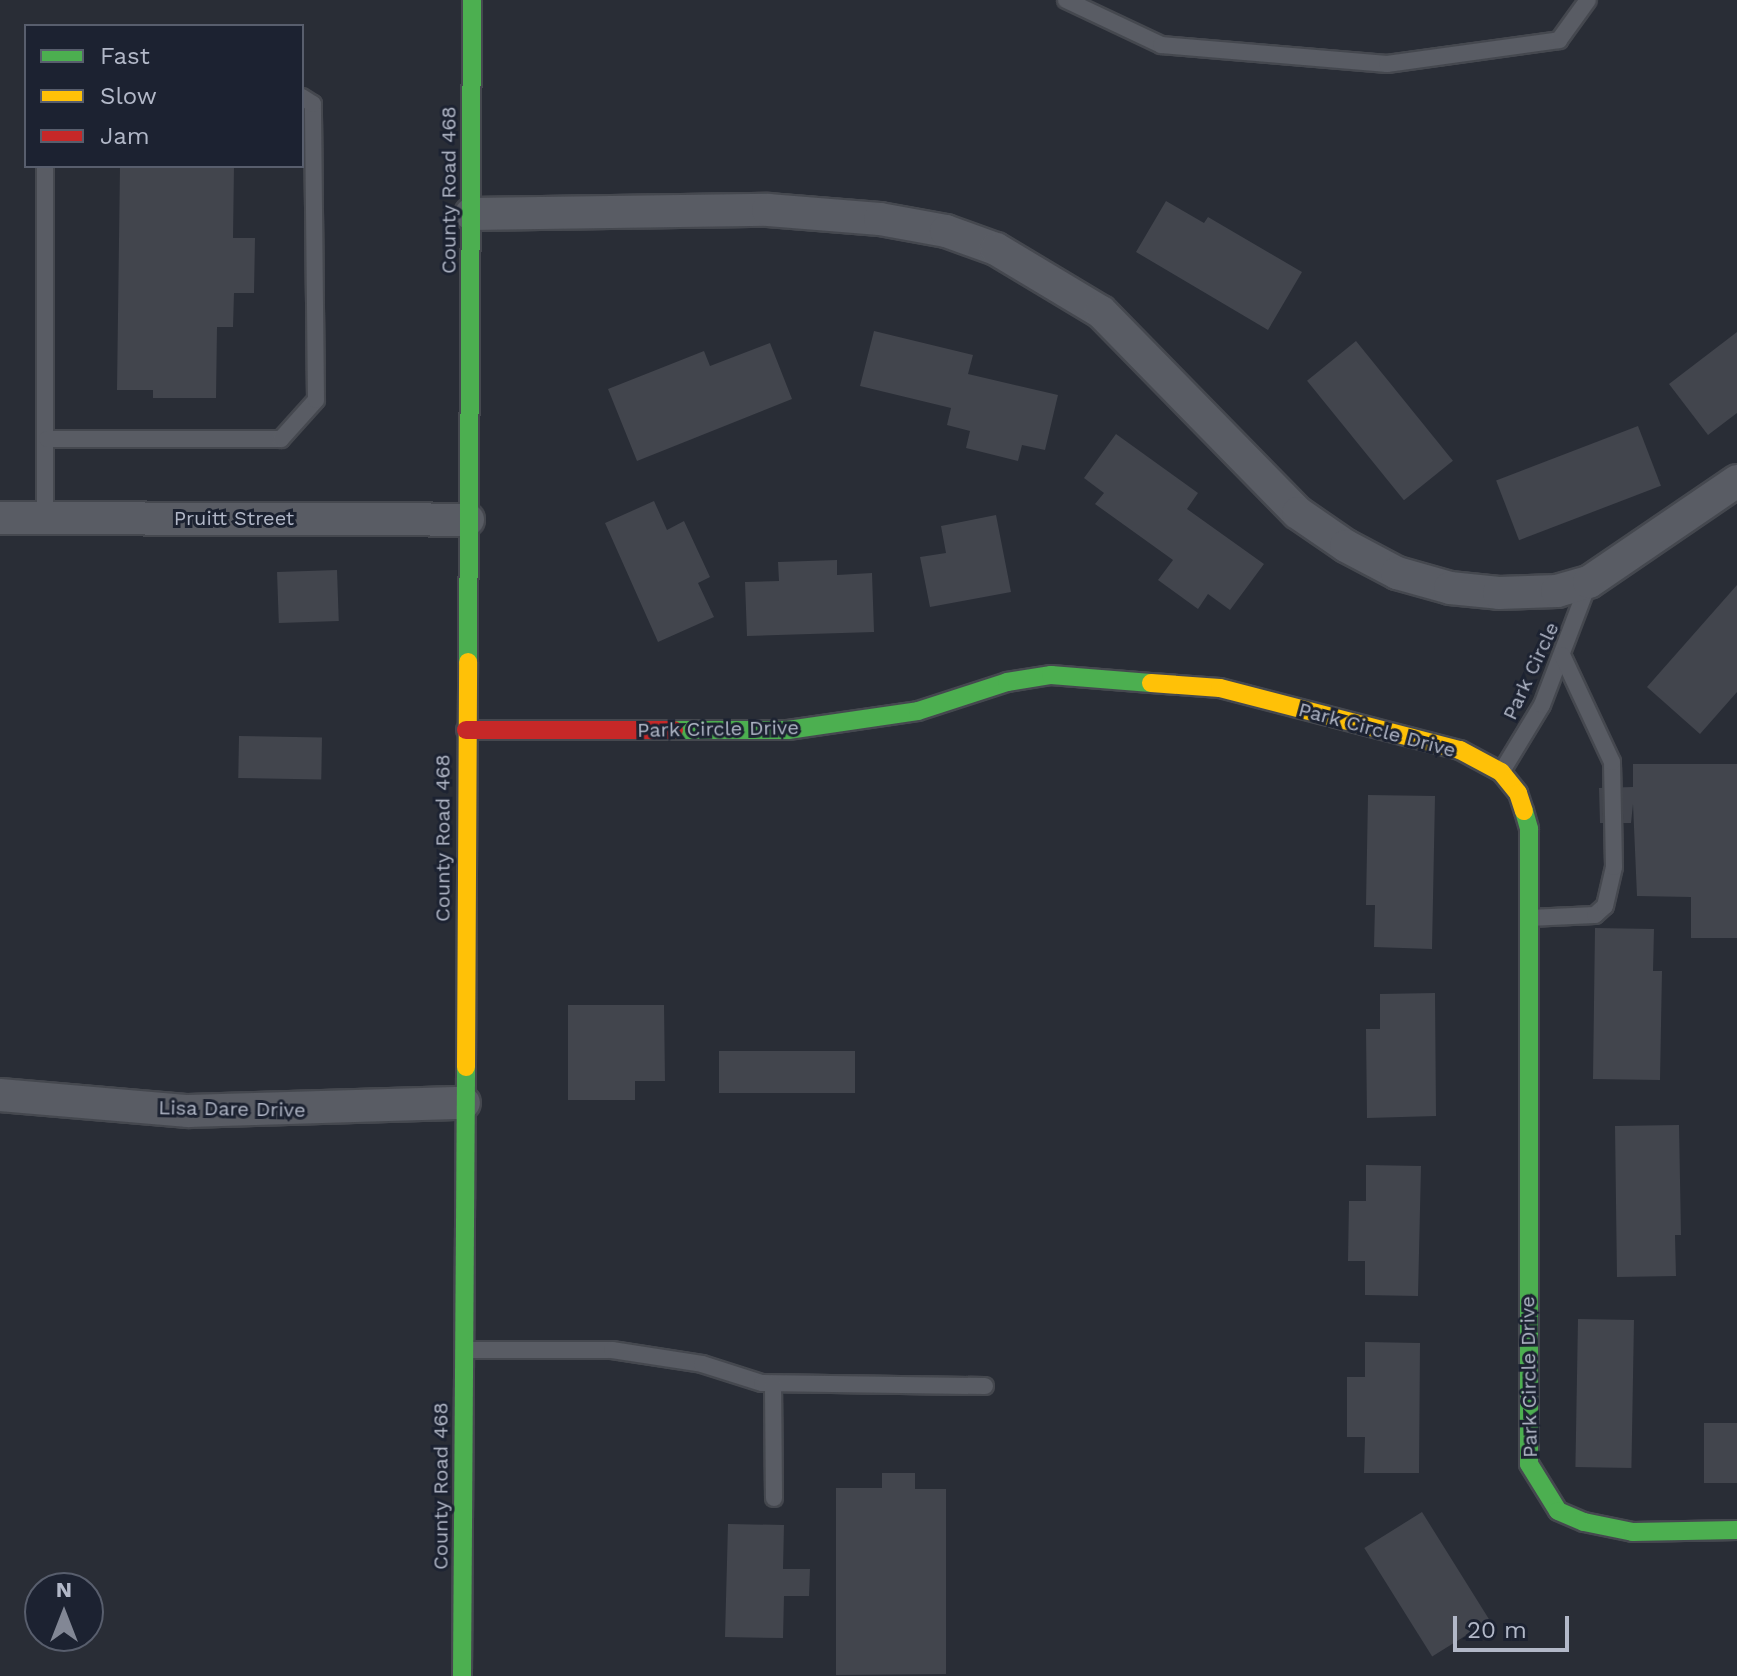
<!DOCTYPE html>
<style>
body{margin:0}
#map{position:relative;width:1737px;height:1676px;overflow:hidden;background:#292d36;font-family:"Work Sans",sans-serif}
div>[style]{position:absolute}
.building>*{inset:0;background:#42454d;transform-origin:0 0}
.roads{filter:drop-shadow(2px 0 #45484f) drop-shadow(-2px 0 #45484f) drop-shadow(0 2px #45484f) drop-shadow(0 -2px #45484f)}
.lane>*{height:16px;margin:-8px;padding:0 8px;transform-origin:8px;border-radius:8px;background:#595c64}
.street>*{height:32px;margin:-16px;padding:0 16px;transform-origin:16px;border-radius:16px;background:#595c64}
.fast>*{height:18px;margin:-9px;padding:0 9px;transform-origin:9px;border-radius:9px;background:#4caf50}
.slow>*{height:18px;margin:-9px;padding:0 9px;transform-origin:9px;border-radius:9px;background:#ffc107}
.jam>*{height:18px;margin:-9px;padding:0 9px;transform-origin:9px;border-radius:9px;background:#c62828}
span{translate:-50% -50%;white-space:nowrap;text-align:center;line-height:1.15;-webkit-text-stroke:6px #1c2231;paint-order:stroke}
.street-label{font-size:20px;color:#b2b8c8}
.legend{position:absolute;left:24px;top:24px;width:280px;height:144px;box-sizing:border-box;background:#1c2231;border:2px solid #585e6d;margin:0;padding:10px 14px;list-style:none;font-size:24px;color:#b2b8c8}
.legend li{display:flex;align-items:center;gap:16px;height:40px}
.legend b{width:40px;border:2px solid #585e6d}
.north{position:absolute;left:24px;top:1572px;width:80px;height:80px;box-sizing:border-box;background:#1c2231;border:2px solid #585e6d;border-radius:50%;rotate:0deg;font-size:22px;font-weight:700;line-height:32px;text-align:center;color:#b2b8c8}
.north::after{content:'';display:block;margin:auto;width:28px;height:36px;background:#828795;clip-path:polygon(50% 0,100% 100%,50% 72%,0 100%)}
.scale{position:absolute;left:1453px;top:1616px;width:116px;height:36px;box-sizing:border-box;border:4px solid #b2b8c8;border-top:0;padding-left:10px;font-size:24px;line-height:28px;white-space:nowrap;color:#b2b8c8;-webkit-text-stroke:6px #1c2231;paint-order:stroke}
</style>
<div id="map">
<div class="building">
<div style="clip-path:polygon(120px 166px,234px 166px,233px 238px,255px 238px,254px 293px,234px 293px,233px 327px,217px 327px,216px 398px,153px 398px,153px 390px,117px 390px)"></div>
<div style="clip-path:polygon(1166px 201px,1204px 223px,1208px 217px,1302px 272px,1268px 330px,1136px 252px)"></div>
<div style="clip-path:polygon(874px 331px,973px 355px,968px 374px,1058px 395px,1045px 450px,1022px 445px,1018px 461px,966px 448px,970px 431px,947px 425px,951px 408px,860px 386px)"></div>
<div style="clip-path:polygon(1737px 332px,1737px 413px,1708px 435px,1669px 384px)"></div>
<div style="left:1356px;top:341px;width:154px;height:63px;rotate:51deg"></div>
<div style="clip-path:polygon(770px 343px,792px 399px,637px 461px,608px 389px,704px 351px,710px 366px)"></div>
<div style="left:1638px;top:426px;width:64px;height:152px;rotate:69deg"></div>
<div style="clip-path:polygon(1116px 434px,1198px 493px,1187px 509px,1264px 564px,1230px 610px,1208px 594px,1198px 609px,1158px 580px,1173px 560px,1095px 504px,1104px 493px,1084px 478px)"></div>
<div style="clip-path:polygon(654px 501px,667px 530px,684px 521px,710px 577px,698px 583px,714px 617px,658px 642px,605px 523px)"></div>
<div style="clip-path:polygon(996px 515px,1011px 592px,930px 607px,920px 557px,946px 553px,941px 526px)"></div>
<div style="clip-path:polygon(837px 560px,837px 575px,872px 573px,874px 632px,747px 636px,745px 582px,779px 581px,778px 562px)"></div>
<div style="left:337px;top:570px;width:51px;height:60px;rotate:88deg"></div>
<div style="clip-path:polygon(1737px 585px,1737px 692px,1700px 734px,1647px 687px)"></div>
<div style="left:239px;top:736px;width:83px;height:42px;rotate:1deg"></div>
<div style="clip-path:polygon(1633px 764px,1737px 764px,1737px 938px,1691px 938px,1691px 897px,1637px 896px,1633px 804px,1631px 823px,1600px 823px,1599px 788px,1633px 787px)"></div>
<div style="clip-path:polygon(1368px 795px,1435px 796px,1432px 949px,1374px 947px,1375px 905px,1366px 905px)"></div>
<div style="clip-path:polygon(1595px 928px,1654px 929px,1653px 971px,1662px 971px,1660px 1080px,1593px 1079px)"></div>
<div style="clip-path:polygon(1435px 993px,1436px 1116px,1367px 1118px,1366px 1029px,1380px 1029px,1380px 994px)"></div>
<div style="clip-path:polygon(568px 1005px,664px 1005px,665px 1081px,635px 1081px,635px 1100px,568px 1100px)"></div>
<div style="left:719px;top:1051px;width:136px;height:42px"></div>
<div style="clip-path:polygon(1679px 1125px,1681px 1235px,1675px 1235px,1676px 1276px,1617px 1277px,1615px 1126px)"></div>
<div style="clip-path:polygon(1366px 1165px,1421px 1166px,1418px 1296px,1365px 1295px,1365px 1261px,1348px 1261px,1349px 1201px,1366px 1201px)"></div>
<div style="left:1578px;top:1319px;width:56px;height:148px;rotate:1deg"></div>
<div style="clip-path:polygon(1365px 1342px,1420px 1343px,1419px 1473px,1364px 1473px,1365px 1437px,1347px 1437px,1347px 1377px,1365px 1377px)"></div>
<div style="left:1704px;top:1423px;width:33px;height:60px"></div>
<div style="clip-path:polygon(882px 1473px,915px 1473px,915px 1489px,946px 1489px,946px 1674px,836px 1675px,836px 1488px,882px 1488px)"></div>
<div style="left:1422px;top:1512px;width:128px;height:68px;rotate:58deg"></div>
<div style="clip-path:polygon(728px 1524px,784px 1525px,783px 1569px,810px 1569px,809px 1596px,784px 1596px,783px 1638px,725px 1637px)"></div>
</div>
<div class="roads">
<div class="lane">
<div style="left:1066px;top:0;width:105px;rotate:25.3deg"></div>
<div style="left:1161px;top:45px;width:227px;rotate:4.8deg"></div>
<div style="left:1387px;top:64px;width:174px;rotate:-7.9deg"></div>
<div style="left:1559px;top:40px;width:49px;rotate:-54.1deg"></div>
<div style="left:45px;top:166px;width:352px;rotate:90deg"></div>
<div style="left:47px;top:439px;width:234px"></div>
<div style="left:281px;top:439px;width:52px;rotate:-48.1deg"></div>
<div style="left:316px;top:400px;width:296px;rotate:-90.6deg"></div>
<div style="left:313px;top:104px;width:13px;rotate:-148deg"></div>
<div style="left:1502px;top:771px;width:77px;rotate:-58.8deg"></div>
<div style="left:1542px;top:705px;width:132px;rotate:-69.1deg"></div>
<div style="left:1529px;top:918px;width:66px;rotate:-2.6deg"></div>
<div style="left:1595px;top:915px;width:13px;rotate:-42deg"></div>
<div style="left:1605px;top:906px;width:40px;rotate:-77deg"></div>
<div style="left:1614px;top:867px;width:105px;rotate:-91.1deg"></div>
<div style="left:1612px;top:762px;width:118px;rotate:-115deg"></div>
<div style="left:465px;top:1350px;width:147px"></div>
<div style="left:612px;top:1350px;width:91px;rotate:8.8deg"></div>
<div style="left:702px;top:1364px;width:63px;rotate:17.6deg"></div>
<div style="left:762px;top:1383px;width:223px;rotate:0.8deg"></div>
<div style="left:773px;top:1384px;width:114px;rotate:89.5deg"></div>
</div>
<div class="street">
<div style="left:471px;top:214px;width:297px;rotate:-0.8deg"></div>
<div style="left:768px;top:210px;width:112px;rotate:4.6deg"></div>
<div style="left:880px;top:219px;width:67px;rotate:10.3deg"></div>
<div style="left:946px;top:231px;width:53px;rotate:19.8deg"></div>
<div style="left:996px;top:249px;width:122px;rotate:31deg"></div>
<div style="left:1101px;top:312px;width:281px;rotate:45.6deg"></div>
<div style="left:1298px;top:513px;width:58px;rotate:34.5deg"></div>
<div style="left:1346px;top:546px;width:58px;rotate:27.9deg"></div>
<div style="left:1397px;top:573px;width:55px;rotate:15.8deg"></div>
<div style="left:1450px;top:588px;width:49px;rotate:5.8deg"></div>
<div style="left:1499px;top:593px;width:58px;rotate:-2deg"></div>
<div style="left:1557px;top:591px;width:33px;rotate:-16deg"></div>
<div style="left:1589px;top:582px;width:179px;rotate:-34.3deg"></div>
<div style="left:0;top:518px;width:468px;rotate:0.2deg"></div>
<div style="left:0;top:1095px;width:189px;rotate:4.9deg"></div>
<div style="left:188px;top:1111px;width:276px;rotate:-1.7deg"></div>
</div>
<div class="fast">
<div style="left:468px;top:662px;width:662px;rotate:-89.65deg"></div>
<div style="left:674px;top:730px;width:114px"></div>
<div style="left:788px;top:730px;width:131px;rotate:-8.3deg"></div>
<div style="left:918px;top:711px;width:94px;rotate:-18deg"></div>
<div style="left:1007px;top:682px;width:45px;rotate:-9deg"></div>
<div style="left:1051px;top:675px;width:100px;rotate:4.6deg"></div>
<div style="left:1524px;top:811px;width:19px;rotate:74deg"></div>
<div style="left:1529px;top:829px;width:635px;rotate:90deg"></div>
<div style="left:1529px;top:1464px;width:55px;rotate:58.3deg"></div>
<div style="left:1558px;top:1511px;width:28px;rotate:23deg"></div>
<div style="left:1584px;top:1522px;width:50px;rotate:11.5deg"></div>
<div style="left:1633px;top:1532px;width:104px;rotate:-1.1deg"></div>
<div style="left:462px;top:1676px;width:609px;rotate:-89.62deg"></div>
</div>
<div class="slow">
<div style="left:1151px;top:683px;width:69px;rotate:4.1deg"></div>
<div style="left:1220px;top:688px;width:248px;rotate:14.5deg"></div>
<div style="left:1460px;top:750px;width:47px;rotate:28.2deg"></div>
<div style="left:1501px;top:772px;width:27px;rotate:51deg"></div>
<div style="left:1518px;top:793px;width:19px;rotate:72deg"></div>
<div style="left:466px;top:1067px;width:405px;rotate:-89.7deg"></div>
</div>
<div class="jam">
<div style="left:466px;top:730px;width:208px"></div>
</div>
</div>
<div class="street-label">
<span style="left:449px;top:190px;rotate:-90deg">County Road 468</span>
<span style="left:234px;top:518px">Pruitt Street</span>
<span style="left:1531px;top:671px;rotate:-65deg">Park Circle</span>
<span style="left:718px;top:729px;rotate:-1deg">Park Circle Drive</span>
<span style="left:1377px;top:730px;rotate:15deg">Park Circle Drive</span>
<span style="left:443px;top:838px;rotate:-90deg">County Road 468</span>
<span style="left:232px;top:1109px;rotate:1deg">Lisa Dare Drive</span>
<span style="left:1529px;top:1377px;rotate:-91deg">Park Circle Drive</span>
<span style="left:441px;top:1486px;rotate:-90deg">County Road 468</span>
</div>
<ul class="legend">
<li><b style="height:10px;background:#4caf50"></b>Fast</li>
<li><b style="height:10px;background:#ffc107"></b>Slow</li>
<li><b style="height:10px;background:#c62828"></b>Jam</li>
</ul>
<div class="north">N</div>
<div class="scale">20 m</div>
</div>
